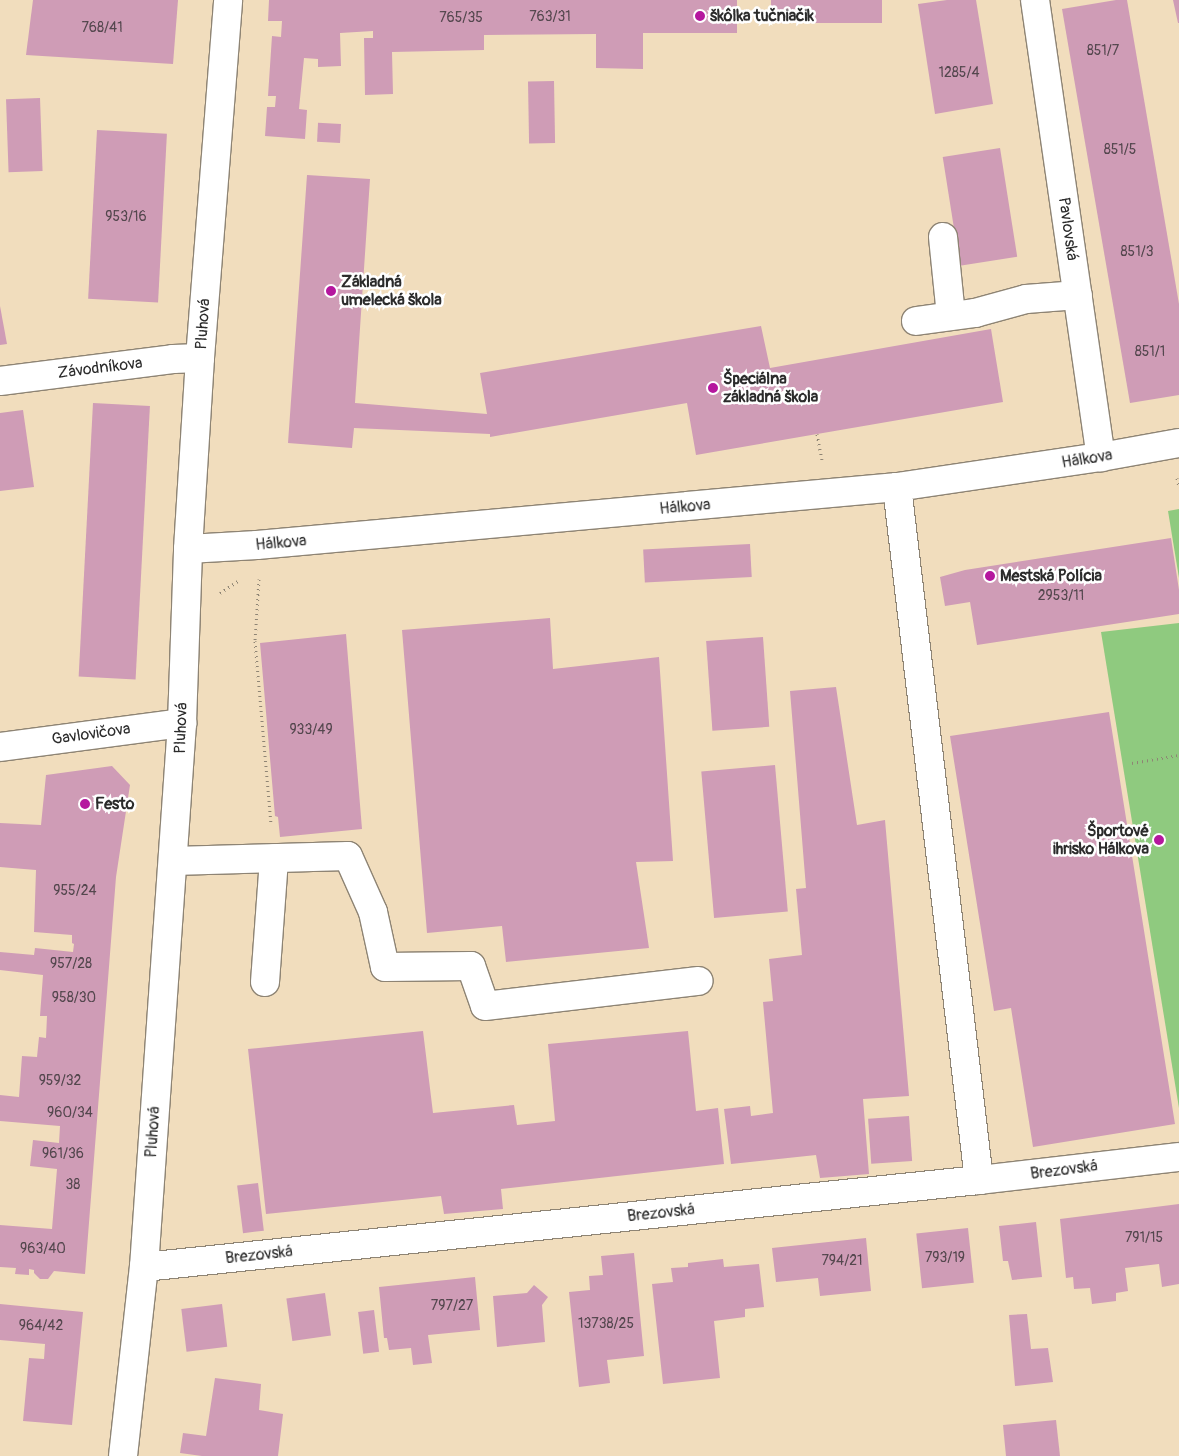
<!DOCTYPE html>
<meta charset="utf-8">
<style>
body{margin:0}
#map{position:relative;width:1179px;height:1456px;overflow:hidden;background:#f1ddbd;font-family:Pangolin,sans-serif}
div>[style]{position:absolute}
.green>*{inset:0;background:#8fca7f}
.building>*{inset:0;background:#cf9cb6;transform-origin:0 0}
.path>*{height:3px;margin-top:-1.5px;transform-origin:0;background:repeating-linear-gradient(90deg,#8e8474 0 1px,transparent 0 5px)}
.roads{filter:drop-shadow(1px 0 #8e8474) drop-shadow(-1px 0 #8e8474) drop-shadow(0 1px #8e8474) drop-shadow(0 -1px #8e8474)}
.minor>*{height:28px;margin:-14px;padding:0 14px;transform-origin:14px;border-radius:14px;background:#fff}
.dots>*{width:14px;height:14px;translate:-50% -50%;box-sizing:border-box;border:2px solid #fff;border-radius:50%}
span{translate:-50% -50%;white-space:nowrap;text-align:center;line-height:1.15;-webkit-text-stroke:5px #fff;paint-order:stroke}
.number-label{font-size:14px;color:#54474e}
.number-label span{-webkit-text-stroke-width:0}
.poi-label{font-size:16px;color:#2b2b2b;font-weight:700}
.left{translate:0 -50%;text-align:left}
.right{translate:-100% -50%;text-align:right}
.street-label{font-size:16px;color:#2b2b2b}
</style>
<div id="map">
<div class="green">
<div style="clip-path:polygon(1179px 509px,1179px 578px,1168px 511px)"></div>
<div style="clip-path:polygon(1179px 623px,1179px 1108px,1101px 632px)"></div>
</div>
<div class="building">
<div style="clip-path:polygon(33px 0,178px 0,173px 64px,26px 55px)"></div>
<div style="clip-path:polygon(269px 0,737px 0,737px 33px,643px 33px,643px 69px,596px 68px,596px 34px,484px 35px,484px 50px,392px 52px,393px 94px,365px 95px,364px 38px,373px 38px,373px 31px,340px 33px,341px 66px,318px 67px,318px 59px,304px 58px,299px 109px,307px 110px,305px 139px,265px 136px,267px 107px,275px 107px,276px 96px,268px 96px,272px 36px,281px 37px,282px 21px,268px 21px)"></div>
<div style="left:771px;top:0;width:111px;height:23px"></div>
<div style="clip-path:polygon(947px 0,976px 0,993px 104px,935px 114px,918px 4px)"></div>
<div style="clip-path:polygon(1116px 0,1127px 0,1179px 304px,1179px 395px,1130px 403px,1062px 9px)"></div>
<div style="clip-path:polygon(1173px 0,1179px 0,1179px 23px,1178px 23px)"></div>
<div style="left:554px;top:81px;width:62px;height:26px;rotate:89deg"></div>
<div style="left:40px;top:98px;width:73px;height:34px;rotate:88deg"></div>
<div style="left:341px;top:124px;width:19px;height:23px;rotate:93deg"></div>
<div style="left:97px;top:130px;width:70px;height:169px;rotate:3deg"></div>
<div style="left:1000px;top:148px;width:110px;height:58px;rotate:81deg"></div>
<div style="clip-path:polygon(307px 175px,370px 179px,355px 403px,487px 414px,480px 373px,761px 326px,770px 368px,991px 329px,1003px 402px,696px 455px,687px 403px,490px 437px,490px 434px,354px 428px,352px 448px,288px 443px)"></div>
<div style="clip-path:polygon(0 306px,7px 344px,0 345px)"></div>
<div style="left:93px;top:403px;width:57px;height:274px;rotate:3deg"></div>
<div style="clip-path:polygon(23px 410px,34px 487px,0 491px,0 413px)"></div>
<div style="clip-path:polygon(1171px 538px,1179px 590px,1179px 614px,977px 645px,970px 602px,945px 606px,940px 577px,965px 570px)"></div>
<div style="left:750px;top:544px;width:33px;height:107px;rotate:87deg"></div>
<div style="clip-path:polygon(550px 618px,553px 669px,659px 657px,673px 861px,636px 862px,649px 948px,506px 962px,502px 926px,427px 933px,402px 630px)"></div>
<div style="clip-path:polygon(346px 634px,362px 829px,280px 837px,278px 817px,275px 816px,260px 643px)"></div>
<div style="left:763px;top:637px;width:90px;height:57px;rotate:86deg"></div>
<div style="clip-path:polygon(836px 687px,857px 825px,885px 820px,909px 1096px,863px 1099px,869px 1174px,820px 1178px,816px 1155px,731px 1164px,724px 1109px,750px 1106px,751px 1116px,773px 1113px,763px 1002px,773px 1001px,769px 959px,802px 955px,796px 889px,806px 888px,790px 691px)"></div>
<div style="clip-path:polygon(1109px 712px,1175px 1124px,1033px 1147px,1011px 1008px,994px 1011px,950px 736px)"></div>
<div style="left:775px;top:765px;width:147px;height:74px;rotate:85deg"></div>
<div style="clip-path:polygon(112px 766px,130px 785px,116px 877px,85px 1274px,54px 1271px,48px 1279px,40px 1279px,34px 1273px,34px 1270px,29px 1269px,29px 1275px,15px 1274px,16px 1268px,0 1267px,0 1225px,52px 1229px,57px 1169px,30px 1166px,33px 1140px,59px 1143px,60px 1126px,0 1121px,0 1095px,19px 1097px,22px 1056px,37px 1057px,39px 1037px,46px 1038px,47px 1016px,40px 1016px,43px 975px,0 970px,0 952px,34px 955px,35px 948px,73px 952px,74px 944px,72px 943px,72px 935px,34px 932px,36px 870px,0 867px,0 823px,41px 825px,46px 775px)"></div>
<div style="clip-path:polygon(423px 1031px,433px 1113px,514px 1105px,517px 1125px,555px 1121px,548px 1044px,688px 1031px,696px 1111px,718px 1108px,724px 1164px,501px 1189px,503px 1209px,444px 1214px,441px 1196px,266px 1214px,248px 1049px)"></div>
<div style="left:909px;top:1116px;width:45px;height:41px;rotate:86deg"></div>
<div style="left:258px;top:1183px;width:48px;height:21px;rotate:83deg"></div>
<div style="clip-path:polygon(1179px 1204px,1179px 1284px,1162px 1287px,1159px 1264px,1125px 1268px,1128px 1291px,1116px 1293px,1116px 1301px,1092px 1304px,1090px 1288px,1074px 1289px,1073px 1277px,1066px 1278px,1060px 1219px)"></div>
<div style="clip-path:polygon(1036px 1222px,1042px 1277px,1012px 1280px,1008px 1261px,1003px 1261px,999px 1226px)"></div>
<div style="left:968px;top:1228px;width:55px;height:52px;rotate:84deg"></div>
<div style="clip-path:polygon(866px 1238px,871px 1291px,820px 1296px,818px 1278px,776px 1282px,772px 1248px)"></div>
<div style="clip-path:polygon(634px 1253px,644px 1356px,607px 1360px,610px 1383px,579px 1387px,569px 1292px,590px 1290px,589px 1276px,603px 1275px,601px 1256px)"></div>
<div style="clip-path:polygon(723px 1259px,724px 1267px,759px 1264px,764px 1307px,745px 1309px,745px 1317px,714px 1321px,720px 1378px,663px 1384px,652px 1284px,673px 1282px,671px 1268px,688px 1267px,688px 1263px)"></div>
<div style="clip-path:polygon(475px 1277px,480px 1330px,428px 1335px,432px 1363px,413px 1365px,411px 1348px,389px 1350px,387px 1338px,384px 1338px,379px 1287px)"></div>
<div style="clip-path:polygon(534px 1285px,548px 1297px,542px 1305px,545px 1342px,497px 1347px,493px 1296px,527px 1293px)"></div>
<div style="left:325px;top:1293px;width:43px;height:39px;rotate:82deg"></div>
<div style="clip-path:polygon(0 1304px,83px 1312px,72px 1425px,23px 1421px,29px 1358px,44px 1359px,45px 1344px,0 1340px)"></div>
<div style="left:222px;top:1304px;width:43px;height:41px;rotate:83deg"></div>
<div style="left:374px;top:1310px;width:42px;height:16px;rotate:83deg"></div>
<div style="clip-path:polygon(1027px 1314px,1031px 1349px,1048px 1348px,1053px 1382px,1015px 1386px,1009px 1315px)"></div>
<div style="clip-path:polygon(215px 1378px,261px 1384px,259px 1410px,283px 1414px,278px 1456px,202px 1456px,180px 1453px,183px 1433px,206px 1436px)"></div>
<div style="clip-path:polygon(1056px 1420px,1060px 1456px,1006px 1456px,1003px 1425px)"></div>
</div>
<div class="path">
<div style="left:817px;top:434px;width:26px;rotate:79deg"></div>
<div style="left:1177px;top:478px;width:9px;rotate:77deg"></div>
<div style="left:259px;top:579px;width:62px;rotate:93.7deg"></div>
<div style="left:255px;top:641px;width:185px;rotate:85deg"></div>
<div style="left:220px;top:593px;width:22px;rotate:-34deg"></div>
<div style="left:1132px;top:763px;width:48px;rotate:-9.7deg"></div>
</div>
<div class="roads">
<div class="minor">
<div style="left:1035px;top:0;width:462px;rotate:81.8deg"></div>
<div style="left:943px;top:237px;width:79px;rotate:84.2deg"></div>
<div style="left:916px;top:321px;width:60px;rotate:-7.7deg"></div>
<div style="left:975px;top:313px;width:53px;rotate:-15.4deg"></div>
<div style="left:1026px;top:299px;width:52px;rotate:-4.4deg"></div>
<div style="left:0;top:381px;width:174px;rotate:-7.2deg"></div>
<div style="left:173px;top:359px;width:27px;rotate:-2deg"></div>
<div style="left:897px;top:487px;width:698px;rotate:83.25deg"></div>
<div style="left:188px;top:549px;width:69px;rotate:-3.3deg"></div>
<div style="left:257px;top:545px;width:643px;rotate:-5.18deg"></div>
<div style="left:897px;top:487px;width:206px;rotate:-8.4deg"></div>
<div style="left:1101px;top:457px;width:79px;rotate:-10.2deg"></div>
<div style="left:0;top:747px;width:184px;rotate:-7.5deg"></div>
<div style="left:173px;top:861px;width:175px;rotate:-1.6deg"></div>
<div style="left:348px;top:856px;width:61px;rotate:65.9deg"></div>
<div style="left:373px;top:912px;width:56px;rotate:77.7deg"></div>
<div style="left:385px;top:967px;width:86px;rotate:-0.7deg"></div>
<div style="left:471px;top:966px;width:42px;rotate:70.7deg"></div>
<div style="left:485px;top:1006px;width:215px;rotate:-6.7deg"></div>
<div style="left:265px;top:982px;width:124px;rotate:-85.8deg"></div>
<div style="left:144px;top:1267px;width:840px;rotate:-5.95deg"></div>
<div style="left:979px;top:1180px;width:201px;rotate:-6.6deg"></div>
<div style="left:123px;top:1456px;width:190px;rotate:-83.7deg"></div>
<div style="left:144px;top:1267px;width:545px;rotate:-86deg"></div>
<div style="left:182px;top:723px;width:174px;rotate:-88deg"></div>
<div style="left:188px;top:549px;width:191px;rotate:-86.4deg"></div>
<div style="left:200px;top:358px;width:359px;rotate:-85.5deg"></div>
</div>
</div>
<div class="dots">
<div style="left:700px;top:16px;background:#b5179e"></div>
<div style="left:331px;top:291px;background:#b5179e"></div>
<div style="left:713px;top:388px;background:#b5179e"></div>
<div style="left:990px;top:576px;background:#b5179e"></div>
<div style="left:85px;top:804px;background:#b5179e"></div>
<div style="left:1159px;top:840px;background:#b5179e"></div>
</div>
<div class="number-label">
<span style="left:550px;top:17px">763/31</span>
<span style="left:461px;top:18px">765/35</span>
<span style="left:102px;top:28px">768/41</span>
<span style="left:1103px;top:51px">851/7</span>
<span style="left:959px;top:73px">1285/4</span>
<span style="left:1120px;top:150px">851/5</span>
<span style="left:126px;top:217px">953/16</span>
<span style="left:1137px;top:252px">851/3</span>
<span style="left:1150px;top:352px">851/1</span>
<span style="left:1061px;top:596px">2953/11</span>
<span style="left:311px;top:730px">933/49</span>
<span style="left:75px;top:891px">955/24</span>
<span style="left:71px;top:964px">957/28</span>
<span style="left:74px;top:998px">958/30</span>
<span style="left:60px;top:1081px">959/32</span>
<span style="left:70px;top:1113px">960/34</span>
<span style="left:63px;top:1154px">961/36</span>
<span style="left:73px;top:1185px">38</span>
<span style="left:1144px;top:1238px">791/15</span>
<span style="left:43px;top:1249px">963/40</span>
<span style="left:945px;top:1258px">793/19</span>
<span style="left:842px;top:1261px">794/21</span>
<span style="left:452px;top:1306px">797/27</span>
<span style="left:606px;top:1324px">13738/25</span>
<span style="left:41px;top:1326px">964/42</span>
</div>
<div class="poi-label">
<span class="left" style="left:710px;top:16px">škôlka tučniačik</span>
<span class="left" style="left:341px;top:291px">Základná<br>umelecká škola</span>
<span class="left" style="left:723px;top:388px">Špeciálna<br>základná škola</span>
<span class="left" style="left:1000px;top:576px">Mestská Polícia</span>
<span class="left" style="left:95px;top:804px">Festo</span>
<span class="right" style="left:1149px;top:840px">Športové<br>ihrisko Hálkova</span>
</div>
<div class="street-label">
<span style="left:1068px;top:229px;rotate:82deg">Pavlovská</span>
<span style="left:203px;top:324px;rotate:-86deg">Pluhová</span>
<span style="left:100px;top:368px;rotate:-7deg">Závodníkova</span>
<span style="left:1087px;top:459px;rotate:-9deg">Hálkova</span>
<span style="left:685px;top:507px;rotate:-5deg">Hálkova</span>
<span style="left:281px;top:543px;rotate:-5deg">Hálkova</span>
<span style="left:181px;top:728px;rotate:-88deg">Pluhová</span>
<span style="left:91px;top:734px;rotate:-8deg">Gavlovičova</span>
<span style="left:153px;top:1132px;rotate:-86deg">Pluhová</span>
<span style="left:1064px;top:1170px;rotate:-7deg">Brezovská</span>
<span style="left:661px;top:1213px;rotate:-6deg">Brezovská</span>
<span style="left:259px;top:1255px;rotate:-6deg">Brezovská</span>
</div>
</div>
